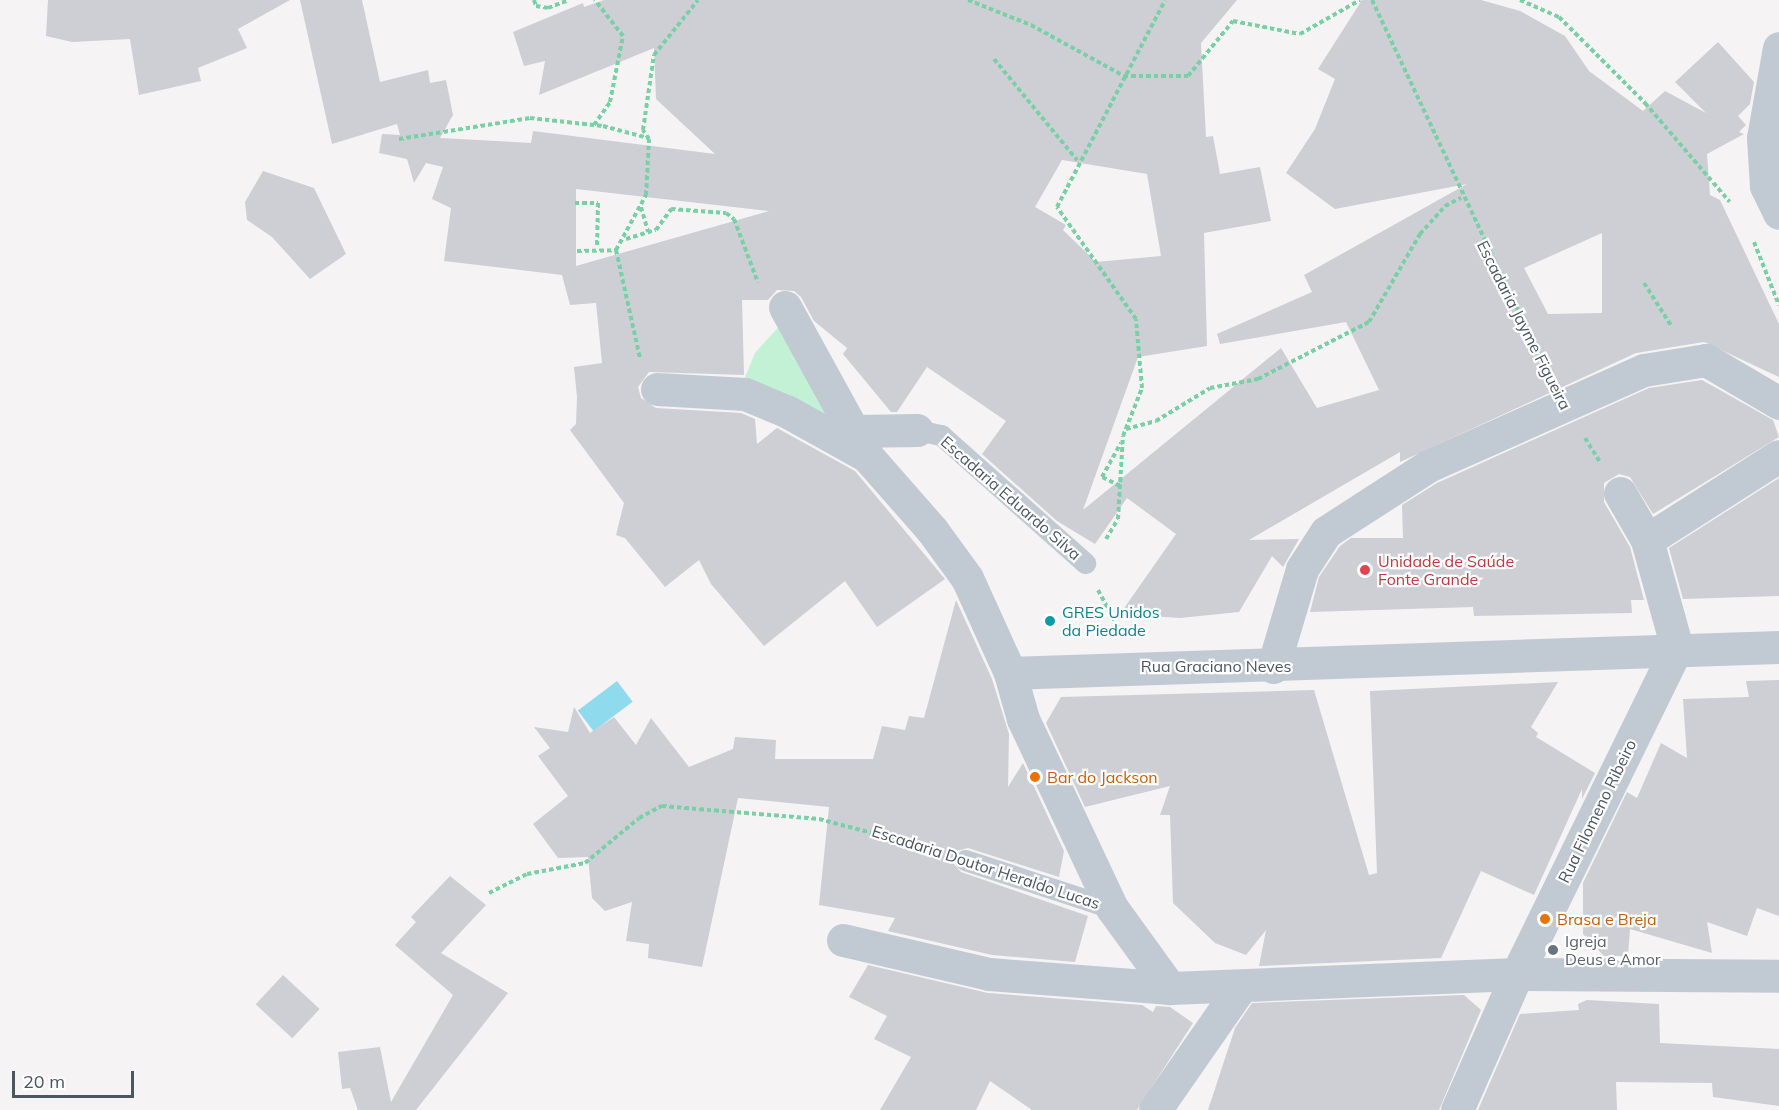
<!DOCTYPE html>
<meta charset="utf-8">
<style>
body{margin:0}
#map{position:relative;width:1779px;height:1110px;overflow:hidden;background:#f5f3f3;font-family:Mulish,sans-serif}
div>[style]{position:absolute}
.green>*{inset:0;background:#c3f1d5}
.water>*{inset:0;background:#90daee;transform-origin:0 0}
.building>*{inset:0;background:#cdcfd5;transform-origin:0 0}
.path>*{height:4px;margin-top:-2px;transform-origin:0;background:repeating-linear-gradient(90deg,#7ad0a6 0 4.5px,transparent 0 7.5px)}
.service>*{height:21px;margin:-10.5px;padding:0 10.5px;transform-origin:10.5px;border-radius:10.5px;background:#c1cad2}
.minor>*{height:33px;margin:-16.5px;padding:0 16.5px;transform-origin:16.5px;border-radius:16.5px;background:#c1cad2}
.dots>*{width:16px;height:16px;translate:-50% -50%;box-sizing:border-box;border:3px solid #fff;border-radius:50%}
span{translate:-50% -50%;white-space:nowrap;text-align:center;line-height:1.15;-webkit-text-stroke:4.5px #fff;paint-order:stroke}
.street-label{font-size:16px;color:#4a5661}
.health-label{font-size:16px;color:#be3a42}
.left{translate:0 -50%;text-align:left}
.culture-label{font-size:16px;color:#0d838f}
.food-label{font-size:16px;color:#c56008}
.worship-label{font-size:16px;color:#5b616d}
.scale{position:absolute;left:12px;top:1071px;width:122px;height:27px;box-sizing:border-box;border:3px solid #4a5661;border-top:0;padding-left:8px;font-size:18px;line-height:21px;white-space:nowrap;color:#4a5661;-webkit-text-stroke:4px #fff;paint-order:stroke}
</style>
<div id="map">
<div class="green">
<div style="clip-path:polygon(783px 322px,835px 431px,744px 380px,755px 353px)"></div>
</div>
<div class="water">
<div style="left:617px;top:681px;width:26px;height:49px;rotate:53deg"></div>
</div>
<div class="building">
<div style="clip-path:polygon(48px 0,290px 0,238px 29px,247px 48px,198px 68px,201px 81px,139px 95px,130px 39px,72px 42px,46px 36px)"></div>
<div style="clip-path:polygon(evenodd,300px 0,362px 0,380px 82px,428px 70px,430px 83px,446px 80px,453px 115px,440px 138px,531px 143px,533px 131px,715px 154px,656px 99px,654px 48px,539px 95px,545px 61px,524px 66px,513px 32px,583px 3px,584px 7px,604px 0,1237px 0,1201px 43px,1206px 137px,1213px 136px,1220px 174px,1260px 167px,1271px 221px,1204px 233px,1207px 346px,1138px 357px,1083px 510px,1281px 348px,1317px 408px,1379px 390px,1346px 322px,1220px 344px,1217px 334px,1312px 292px,1304px 275px,1467px 184px,1335px 209px,1286px 173px,1315px 129px,1335px 79px,1318px 69px,1362px 0,1481px 0,1520px 11px,1565px 36px,1589px 71px,1643px 111px,1665px 91px,1706px 113px,1675px 82px,1718px 42px,1754px 82px,1750px 104px,1738px 116px,1746px 125px,1739px 132px,1744px 134px,1707px 154px,1710px 195px,1720px 200px,1779px 324px,1779px 377px,1704px 342px,1636px 353px,1400px 462px,1400px 452px,1249px 540px,1299px 539px,1283px 567px,1272px 556px,1239px 612px,1180px 618px,1120px 614px,1176px 534px,1127px 498px,1095px 544px,1057px 521px,982px 454px,1006px 421px,927px 367px,897px 412px,891px 412px,843px 354px,847px 348px,814px 321px,801px 297px,794px 291px,777px 290px,768px 300px,742px 300px,744px 375px,649px 372px,638px 387px,641px 398px,656px 408px,741px 413px,755px 419px,757px 444px,777px 428px,855px 471px,945px 579px,877px 627px,845px 581px,764px 646px,711px 584px,699px 560px,665px 587px,625px 538px,616px 535px,624px 503px,570px 430px,576px 424px,577px 397px,574px 367px,602px 363px,596px 303px,570px 305px,562px 275px,444px 261px,451px 208px,432px 199px,443px 167px,426px 163px,414px 183px,407px 159px,379px 153px,382px 134px,400px 135px,397px 124px,332px 144px,300px 0,1062px 160px,1147px 174px,1161px 256px,1096px 262px,1063px 230px,1066px 225px,1035px 207px,1062px 160px,300px 0,576px 189px,769px 211px,576px 266px,576px 189px,300px 0,1602px 233px,1602px 313px,1548px 314px,1524px 268px,1602px 233px)"></div>
<div style="clip-path:polygon(263px 171px,314px 188px,346px 254px,310px 279px,272px 237px,247px 220px,245px 202px)"></div>
<div style="clip-path:polygon(1702px 380px,1773px 420px,1779px 437px,1653px 514px,1630px 477px,1619px 474px,1604px 483px,1604px 502px,1630px 547px,1644px 600px,1631px 600px,1632px 613px,1474px 616px,1473px 607px,1310px 612px,1319px 577px,1340px 546px,1351px 538px,1403px 538px,1402px 505px,1437px 483px,1649px 388px)"></div>
<div style="clip-path:polygon(1779px 478px,1779px 596px,1683px 599px,1669px 548px)"></div>
<div style="clip-path:polygon(956px 600px,992px 679px,1009px 734px,1008px 787px,1023px 763px,1064px 851px,1059px 877px,968px 848px,956px 851px,953px 863px,961px 872px,1088px 916px,1075px 962px,992px 955px,888px 931px,895px 918px,819px 905px,829px 807px,738px 798px,702px 967px,648px 958px,649px 944px,626px 941px,632px 902px,605px 911px,592px 898px,588px 857px,558px 858px,533px 824px,568px 796px,538px 756px,550px 748px,534px 727px,568px 732px,574px 707px,590px 733px,614px 717px,636px 745px,651px 718px,689px 767px,733px 749px,735px 737px,776px 740px,775px 759px,873px 759px,882px 726px,905px 730px,909px 716px,924px 718px)"></div>
<div style="clip-path:polygon(1779px 680px,1779px 916px,1757px 908px,1747px 936px,1707px 922px,1712px 953px,1630px 929px,1628px 956px,1604px 956px,1583px 934px,1583px 883px,1627px 792px,1637px 798px,1661px 743px,1687px 758px,1683px 699px,1749px 697px,1746px 681px)"></div>
<div style="clip-path:polygon(1558px 682px,1531px 727px,1538px 733px,1536px 737px,1595px 773px,1582px 799px,1582px 789px,1534px 895px,1481px 871px,1441px 958px,1259px 966px,1266px 930px,1246px 955px,1215px 943px,1173px 903px,1170px 815px,1160px 815px,1170px 786px,1085px 807px,1046px 723px,1061px 697px,1314px 690px,1369px 875px,1377px 873px,1370px 691px)"></div>
<div style="clip-path:polygon(450px 876px,486px 905px,441px 953px,508px 993px,416px 1110px,358px 1110px,350px 1088px,342px 1089px,338px 1052px,380px 1047px,391px 1102px,453px 995px,395px 945px,416px 922px,411px 917px)"></div>
<div style="clip-path:polygon(868px 965px,988px 993px,1142px 1005px,1153px 1012px,1156px 1006px,1170px 1007px,1193px 1023px,1137px 1110px,1032px 1110px,990px 1081px,976px 1110px,880px 1110px,911px 1057px,874px 1039px,887px 1016px,849px 997px)"></div>
<div style="left:283px;top:975px;width:50px;height:40px;rotate:43deg"></div>
<div style="clip-path:polygon(1464px 995px,1481px 1010px,1439px 1110px,1208px 1110px,1235px 1028px,1252px 1003px)"></div>
<div style="clip-path:polygon(1587px 1000px,1659px 1004px,1660px 1043px,1779px 1049px,1779px 1106px,1713px 1097px,1712px 1083px,1616px 1082px,1617px 1110px,1478px 1110px,1520px 1014px,1579px 1010px,1578px 1004px)"></div>
</div>
<div class="path">
<div style="left:534px;top:0;width:6px;rotate:72deg"></div>
<div style="left:536px;top:6px;width:12px;rotate:9deg"></div>
<div style="left:548px;top:8px;width:22px;rotate:-21deg"></div>
<div style="left:968px;top:0;width:68px;rotate:21.6deg"></div>
<div style="left:1031px;top:25px;width:106px;rotate:28.7deg"></div>
<div style="left:1124px;top:76px;width:64px"></div>
<div style="left:1188px;top:76px;width:71px;rotate:-50.7deg"></div>
<div style="left:1233px;top:21px;width:68px;rotate:11deg"></div>
<div style="left:1300px;top:34px;width:69px;rotate:-29.5deg"></div>
<div style="left:1372px;top:0;width:411px;rotate:64.8deg"></div>
<div style="left:1520px;top:0;width:43px;rotate:23.6deg"></div>
<div style="left:1559px;top:17px;width:122px;rotate:45deg"></div>
<div style="left:1645px;top:103px;width:130px;rotate:49.4deg"></div>
<div style="left:994px;top:59px;width:131px;rotate:50.6deg"></div>
<div style="left:594px;top:125px;width:28px;rotate:-55deg"></div>
<div style="left:610px;top:102px;width:67px;rotate:-78.9deg"></div>
<div style="left:623px;top:36px;width:46px;rotate:-127.9deg"></div>
<div style="left:399px;top:139px;width:133px;rotate:-9.1deg"></div>
<div style="left:530px;top:118px;width:73px;rotate:6.3deg"></div>
<div style="left:603px;top:126px;width:47px;rotate:14.9deg"></div>
<div style="left:575px;top:203px;width:23px"></div>
<div style="left:598px;top:203px;width:45px;rotate:91.3deg"></div>
<div style="left:641px;top:207px;width:26px;rotate:74deg"></div>
<div style="left:626px;top:239px;width:31px;rotate:-17deg"></div>
<div style="left:656px;top:230px;width:26px;rotate:-54deg"></div>
<div style="left:671px;top:209px;width:55px;rotate:4.2deg"></div>
<div style="left:726px;top:213px;width:10px;rotate:37deg"></div>
<div style="left:734px;top:219px;width:68px;rotate:69.4deg"></div>
<div style="left:1754px;top:242px;width:68px;rotate:68.4deg"></div>
<div style="left:616px;top:250px;width:63px;rotate:-61.4deg"></div>
<div style="left:646px;top:195px;width:56px;rotate:-86.9deg"></div>
<div style="left:649px;top:139px;width:11px;rotate:-124deg"></div>
<div style="left:643px;top:130px;width:76px;rotate:-81.7deg"></div>
<div style="left:654px;top:55px;width:70px;rotate:-51.3deg"></div>
<div style="left:577px;top:251px;width:39px;rotate:-1deg"></div>
<div style="left:616px;top:250px;width:111px;rotate:77.5deg"></div>
<div style="left:1644px;top:283px;width:52px;rotate:57.5deg"></div>
<div style="left:1126px;top:429px;width:31px;rotate:-15deg"></div>
<div style="left:1156px;top:421px;width:63px;rotate:-31.4deg"></div>
<div style="left:1210px;top:388px;width:49px;rotate:-10.6deg"></div>
<div style="left:1258px;top:379px;width:125px;rotate:-27.2deg"></div>
<div style="left:1369px;top:322px;width:102px;rotate:-59.9deg"></div>
<div style="left:1420px;top:234px;width:38px;rotate:-48deg"></div>
<div style="left:1445px;top:206px;width:18px;rotate:-27deg"></div>
<div style="left:1585px;top:438px;width:28px;rotate:58deg"></div>
<div style="left:1120px;top:486px;width:20px;rotate:-153deg"></div>
<div style="left:1102px;top:477px;width:39px;rotate:-61deg"></div>
<div style="left:1106px;top:539px;width:23px;rotate:-59deg"></div>
<div style="left:1118px;top:519px;width:83px;rotate:-86.6deg"></div>
<div style="left:1123px;top:436px;width:52px;rotate:-68.4deg"></div>
<div style="left:1142px;top:388px;width:69px;rotate:-95deg"></div>
<div style="left:1136px;top:319px;width:137px;rotate:-125.2deg"></div>
<div style="left:1057px;top:207px;width:233px;rotate:-62.4deg"></div>
<div style="left:1098px;top:590px;width:47px;rotate:61.8deg"></div>
<div style="left:489px;top:893px;width:42px;rotate:-26.6deg"></div>
<div style="left:527px;top:874px;width:59px;rotate:-10.7deg"></div>
<div style="left:585px;top:863px;width:70px;rotate:-39.8deg"></div>
<div style="left:639px;top:818px;width:26px;rotate:-28deg"></div>
<div style="left:662px;top:806px;width:158px;rotate:4.7deg"></div>
<div style="left:819px;top:819px;width:121px;rotate:14.8deg"></div>
</div>
<div class="service">
<div style="left:917px;top:430px;width:25px;rotate:12deg"></div>
<div style="left:941px;top:435px;width:193px;rotate:41.6deg"></div>
<div style="left:965px;top:860px;width:155px;rotate:18.1deg"></div>
</div>
<div class="minor">
<div style="left:1779px;top:48px;width:91px;rotate:100.1deg"></div>
<div style="left:1763px;top:138px;width:48px;rotate:86.4deg"></div>
<div style="left:1766px;top:186px;width:30px;rotate:64deg"></div>
<div style="left:785px;top:307px;width:170px;rotate:61.2deg"></div>
<div style="left:657px;top:389px;width:88px;rotate:3.3deg"></div>
<div style="left:745px;top:394px;width:47px;rotate:22.7deg"></div>
<div style="left:788px;top:412px;width:90px;rotate:29.1deg"></div>
<div style="left:867px;top:456px;width:98px;rotate:48.7deg"></div>
<div style="left:932px;top:530px;width:59px;rotate:53.9deg"></div>
<div style="left:967px;top:578px;width:104px;rotate:65.6deg"></div>
<div style="left:1010px;top:673px;width:48px;rotate:74.2deg"></div>
<div style="left:1023px;top:719px;width:209px;rotate:64.8deg"></div>
<div style="left:1112px;top:908px;width:99px;rotate:54.1deg"></div>
<div style="left:856px;top:431px;width:61px;rotate:-0.9deg"></div>
<div style="left:1620px;top:493px;width:54px;rotate:60.1deg"></div>
<div style="left:1647px;top:540px;width:112px;rotate:74.5deg"></div>
<div style="left:1647px;top:540px;width:156px;rotate:-32.5deg"></div>
<div style="left:1273px;top:667px;width:102px;rotate:-73.5deg"></div>
<div style="left:1302px;top:569px;width:44px;rotate:-57deg"></div>
<div style="left:1326px;top:532px;width:121px;rotate:-32.9deg"></div>
<div style="left:1428px;top:466px;width:236px;rotate:-24deg"></div>
<div style="left:1644px;top:370px;width:63px;rotate:-9.2deg"></div>
<div style="left:1706px;top:360px;width:85px;rotate:30.5deg"></div>
<div style="left:1010px;top:673px;width:769px;rotate:-1.94deg"></div>
<div style="left:843px;top:940px;width:150px;rotate:13.1deg"></div>
<div style="left:989px;top:974px;width:182px;rotate:4.4deg"></div>
<div style="left:1170px;top:988px;width:347px;rotate:-2.3deg"></div>
<div style="left:1517px;top:974px;width:262px;rotate:0.4deg"></div>
<div style="left:1155px;top:1110px;width:147px;rotate:-55.2deg"></div>
<div style="left:1457px;top:1110px;width:149px;rotate:-66.2deg"></div>
<div style="left:1517px;top:974px;width:363px;rotate:-63.9deg"></div>
</div>
<div class="dots">
<div style="left:1365px;top:570px;background:#e0444e"></div>
<div style="left:1050px;top:621px;background:#0f9aa8"></div>
<div style="left:1035px;top:777px;background:#e8710a"></div>
<div style="left:1545px;top:919px;background:#e8710a"></div>
<div style="left:1553px;top:950px;background:#6b7280"></div>
</div>
<div class="street-label">
<span style="left:1524px;top:325px;rotate:63deg">Escadaria Jayme Figueira</span>
<span style="left:1011px;top:498px;rotate:41deg">Escadaria Eduardo Silva</span>
<span style="left:1216px;top:666px">Rua Graciano Neves</span>
<span style="left:1597px;top:811px;rotate:-64deg">Rua Filomeno Ribeiro</span>
<span style="left:986px;top:867px;rotate:18deg">Escadaria Doutor Heraldo Lucas</span>
</div>
<div class="health-label">
<span class="left" style="left:1378px;top:570px">Unidade de Saúde<br>Fonte Grande</span>
</div>
<div class="culture-label">
<span class="left" style="left:1062px;top:621px">GRES Unidos<br>da Piedade</span>
</div>
<div class="food-label">
<span class="left" style="left:1047px;top:777px">Bar do Jackson</span>
<span class="left" style="left:1557px;top:919px">Brasa e Breja</span>
</div>
<div class="worship-label">
<span class="left" style="left:1565px;top:950px">Igreja<br>Deus e Amor</span>
</div>
<div class="scale">20 m</div>
</div>
